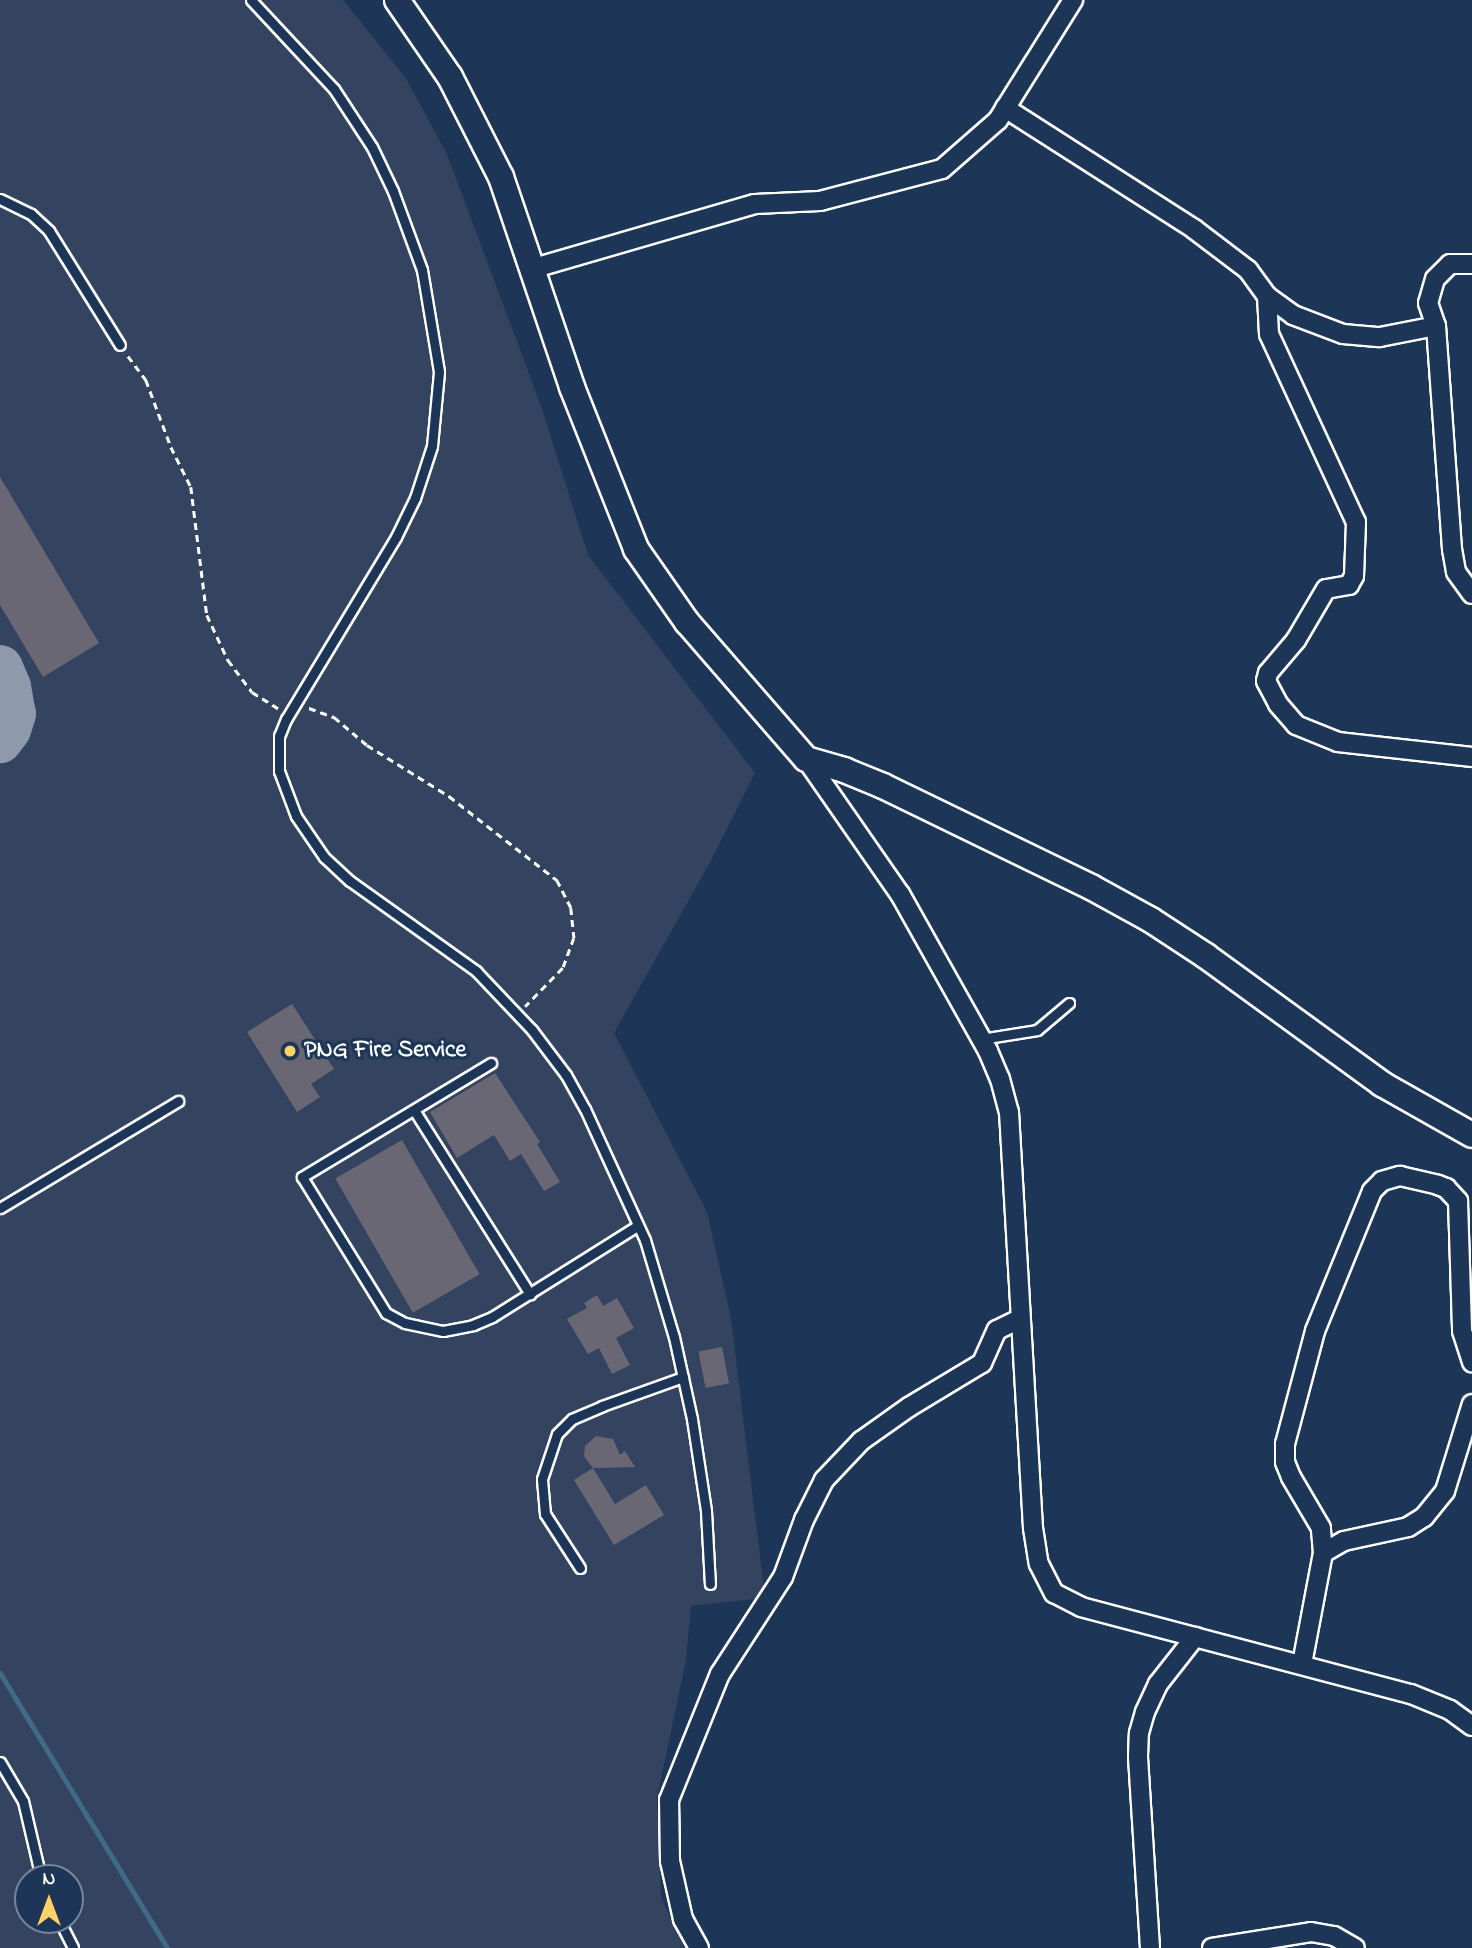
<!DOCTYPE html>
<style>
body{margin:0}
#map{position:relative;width:1472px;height:1948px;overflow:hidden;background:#1d3557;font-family:"Indie Flower",sans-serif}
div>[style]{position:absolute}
.built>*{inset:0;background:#344460}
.stream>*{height:5px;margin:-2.5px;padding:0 2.5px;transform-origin:2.5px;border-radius:2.5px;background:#406b84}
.taxiway>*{height:46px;margin:-23px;padding:0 23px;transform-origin:23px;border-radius:23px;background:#8e9aab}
.building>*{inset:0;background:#6a6774;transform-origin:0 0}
.path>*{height:2.5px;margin-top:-1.25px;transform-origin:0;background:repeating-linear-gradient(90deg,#fff 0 7px,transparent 0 12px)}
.roads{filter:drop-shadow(2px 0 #fff) drop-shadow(-2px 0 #fff) drop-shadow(0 2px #fff) drop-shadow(0 -2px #fff)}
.lane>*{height:9px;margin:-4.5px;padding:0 4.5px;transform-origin:4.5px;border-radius:4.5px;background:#1d3557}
.street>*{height:18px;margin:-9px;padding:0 9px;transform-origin:9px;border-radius:9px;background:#1d3557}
.secondary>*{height:24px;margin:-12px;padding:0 12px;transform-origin:12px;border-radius:12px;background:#1d3557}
.dots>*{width:19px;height:19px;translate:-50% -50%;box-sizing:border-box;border:4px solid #1d3557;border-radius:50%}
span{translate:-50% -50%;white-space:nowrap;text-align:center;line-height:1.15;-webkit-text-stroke:6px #1d3557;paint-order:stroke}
.poi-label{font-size:24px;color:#fff;font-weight:700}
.left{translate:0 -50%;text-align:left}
.north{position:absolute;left:14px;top:1864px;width:70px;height:70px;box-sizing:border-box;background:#1d3557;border:2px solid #77869a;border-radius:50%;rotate:0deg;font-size:19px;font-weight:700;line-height:28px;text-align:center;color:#fff}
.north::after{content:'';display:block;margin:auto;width:24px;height:32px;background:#ffd166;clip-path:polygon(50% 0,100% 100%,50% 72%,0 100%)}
</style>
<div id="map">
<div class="built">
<div style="clip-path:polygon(evenodd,0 0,343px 0,405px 77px,447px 154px,541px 406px,588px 555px,755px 773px,709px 864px,614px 1033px,707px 1212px,731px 1318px,765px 1598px,691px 1606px,686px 1660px,657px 1797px,661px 1897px,684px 1948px,0 1948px,0 0,28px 1878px,70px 1878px,70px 1920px,28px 1920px,28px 1878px)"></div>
</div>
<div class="stream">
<div style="left:0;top:1673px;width:322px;rotate:58.7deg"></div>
</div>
<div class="taxiway">
<div style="left:0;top:668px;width:21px;rotate:67deg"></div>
<div style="left:8px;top:687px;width:27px;rotate:80deg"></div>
<div style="left:13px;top:714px;width:16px;rotate:108deg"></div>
<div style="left:8px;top:729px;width:14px;rotate:126deg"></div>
</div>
<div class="building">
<div style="clip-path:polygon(0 477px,99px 643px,43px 677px,0 605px)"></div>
<div style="clip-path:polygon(292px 1004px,334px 1069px,311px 1084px,320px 1097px,297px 1112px,247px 1032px)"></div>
<div style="clip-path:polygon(495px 1073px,540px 1142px,537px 1144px,560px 1182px,544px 1191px,521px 1154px,510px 1161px,494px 1135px,457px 1158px,430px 1112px)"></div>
<div style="left:402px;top:1140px;width:155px;height:77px;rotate:60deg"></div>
<div style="clip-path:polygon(597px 1295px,603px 1306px,617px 1298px,634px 1328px,616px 1338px,630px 1365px,612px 1374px,599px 1348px,588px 1354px,567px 1319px,587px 1308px,584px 1303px)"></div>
<div style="left:722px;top:1347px;width:37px;height:24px;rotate:79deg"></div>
<div style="clip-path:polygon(596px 1436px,613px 1439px,620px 1455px,625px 1451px,635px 1467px,593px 1468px,584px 1456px,585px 1446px)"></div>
<div style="clip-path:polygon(593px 1468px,615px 1504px,646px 1485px,664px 1515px,614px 1545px,574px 1480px)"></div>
</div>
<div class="path">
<div style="left:128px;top:356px;width:30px;rotate:53deg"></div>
<div style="left:146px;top:380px;width:72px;rotate:69.5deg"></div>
<div style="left:171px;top:447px;width:45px;rotate:63.4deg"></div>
<div style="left:191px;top:487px;width:129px;rotate:82.9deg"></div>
<div style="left:207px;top:615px;width:50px;rotate:65deg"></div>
<div style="left:228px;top:660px;width:40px;rotate:53deg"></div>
<div style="left:252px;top:692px;width:31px;rotate:32deg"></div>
<div style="left:309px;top:708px;width:27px;rotate:20deg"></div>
<div style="left:334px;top:717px;width:43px;rotate:40.3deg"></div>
<div style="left:367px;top:745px;width:97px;rotate:31.9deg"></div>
<div style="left:449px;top:796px;width:137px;rotate:37.9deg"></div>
<div style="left:557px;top:880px;width:31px;rotate:63deg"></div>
<div style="left:571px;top:908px;width:30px;rotate:84deg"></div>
<div style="left:574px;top:938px;width:32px;rotate:110deg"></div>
<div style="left:563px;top:968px;width:54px;rotate:134.3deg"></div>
</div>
<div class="roads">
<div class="lane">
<div style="left:251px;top:0;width:122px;rotate:47deg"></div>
<div style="left:334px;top:89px;width:69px;rotate:56.8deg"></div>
<div style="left:372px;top:147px;width:49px;rotate:64.5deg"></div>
<div style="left:393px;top:191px;width:84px;rotate:69.8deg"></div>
<div style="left:422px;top:270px;width:103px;rotate:80.5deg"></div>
<div style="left:439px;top:372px;width:74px;rotate:95.4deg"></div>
<div style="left:432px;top:446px;width:55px;rotate:108.1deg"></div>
<div style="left:415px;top:498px;width:43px;rotate:116deg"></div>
<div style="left:396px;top:537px;width:213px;rotate:121.1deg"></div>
<div style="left:286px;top:719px;width:18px;rotate:112deg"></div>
<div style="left:279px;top:736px;width:35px;rotate:90deg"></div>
<div style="left:279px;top:771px;width:48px;rotate:69.3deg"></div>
<div style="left:296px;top:816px;width:50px;rotate:55.7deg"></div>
<div style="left:324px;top:857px;width:35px;rotate:43deg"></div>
<div style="left:350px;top:881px;width:155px;rotate:35.5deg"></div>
<div style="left:476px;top:971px;width:81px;rotate:46.5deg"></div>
<div style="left:532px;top:1030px;width:56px;rotate:52.9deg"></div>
<div style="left:566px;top:1075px;width:39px;rotate:61deg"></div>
<div style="left:585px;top:1109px;width:144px;rotate:65.4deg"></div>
<div style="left:645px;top:1240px;width:101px;rotate:73.4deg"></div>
<div style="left:674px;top:1337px;width:84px;rotate:77.6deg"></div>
<div style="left:692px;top:1419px;width:93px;rotate:81.3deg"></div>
<div style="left:706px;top:1511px;width:73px;rotate:86.9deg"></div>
<div style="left:0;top:199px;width:34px;rotate:26deg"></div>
<div style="left:31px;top:214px;width:25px;rotate:43deg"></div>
<div style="left:49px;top:231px;width:134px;rotate:58.1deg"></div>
<div style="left:981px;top:1039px;width:57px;rotate:-9.1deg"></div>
<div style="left:1037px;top:1030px;width:42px;rotate:-40.2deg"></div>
<div style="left:491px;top:1063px;width:221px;rotate:148.9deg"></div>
<div style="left:302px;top:1177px;width:160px;rotate:58.3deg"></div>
<div style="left:386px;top:1313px;width:21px;rotate:28deg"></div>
<div style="left:405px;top:1323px;width:39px;rotate:12deg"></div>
<div style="left:443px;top:1331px;width:31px;rotate:-11deg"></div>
<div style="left:473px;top:1325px;width:21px;rotate:-23deg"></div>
<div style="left:492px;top:1317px;width:171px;rotate:-32.1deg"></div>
<div style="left:414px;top:1110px;width:218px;rotate:57.8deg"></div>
<div style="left:0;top:1208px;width:208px;rotate:-31deg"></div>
<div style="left:580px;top:1568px;width:64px;rotate:-122.9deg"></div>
<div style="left:545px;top:1514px;width:35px;rotate:-95deg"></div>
<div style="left:542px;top:1479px;width:47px;rotate:-71.6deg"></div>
<div style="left:557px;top:1434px;width:21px;rotate:-45deg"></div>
<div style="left:572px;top:1419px;width:33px;rotate:-23deg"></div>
<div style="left:602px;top:1406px;width:86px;rotate:-19.7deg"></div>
<div style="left:0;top:1762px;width:45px;rotate:59.5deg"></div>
<div style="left:23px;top:1801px;width:79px;rotate:76.8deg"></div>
<div style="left:59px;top:1920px;width:31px;rotate:63deg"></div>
</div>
<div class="street">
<div style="left:1005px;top:108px;width:224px;rotate:32.6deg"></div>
<div style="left:1194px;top:229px;width:68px;rotate:37.2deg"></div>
<div style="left:1248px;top:270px;width:32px;rotate:54deg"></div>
<div style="left:1267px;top:296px;width:32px;rotate:36deg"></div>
<div style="left:1293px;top:315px;width:53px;rotate:20.8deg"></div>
<div style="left:1343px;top:334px;width:37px;rotate:5deg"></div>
<div style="left:1380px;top:337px;width:57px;rotate:-11.1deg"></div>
<div style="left:1472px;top:264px;width:22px;rotate:180deg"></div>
<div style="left:1450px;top:264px;width:21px;rotate:135deg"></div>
<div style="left:1435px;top:279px;width:25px;rotate:106deg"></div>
<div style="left:1428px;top:303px;width:24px;rotate:71deg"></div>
<div style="left:1436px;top:326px;width:224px;rotate:85.9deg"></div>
<div style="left:1452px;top:549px;width:23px;rotate:80deg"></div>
<div style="left:1456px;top:572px;width:27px;rotate:54deg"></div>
<div style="left:531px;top:269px;width:233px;rotate:-16.2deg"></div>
<div style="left:755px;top:204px;width:65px;rotate:-2.6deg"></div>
<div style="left:820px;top:201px;width:126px;rotate:-14.7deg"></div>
<div style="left:942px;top:169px;width:74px;rotate:-41.2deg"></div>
<div style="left:998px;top:120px;width:142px;rotate:-58deg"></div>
<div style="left:1267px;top:296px;width:38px;rotate:87deg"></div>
<div style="left:1269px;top:334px;width:207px;rotate:65.2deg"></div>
<div style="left:1356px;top:522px;width:54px;rotate:92.1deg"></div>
<div style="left:1354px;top:576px;width:10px;rotate:119deg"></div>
<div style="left:1349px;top:585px;width:23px;rotate:170deg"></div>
<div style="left:1326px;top:589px;width:59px;rotate:120.5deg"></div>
<div style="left:1296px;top:640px;width:43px;rotate:130.3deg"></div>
<div style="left:1268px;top:673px;width:8px;rotate:104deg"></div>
<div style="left:1266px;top:681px;width:26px;rotate:62deg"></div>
<div style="left:1278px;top:704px;width:28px;rotate:49deg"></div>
<div style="left:1296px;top:725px;width:45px;rotate:22deg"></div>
<div style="left:1338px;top:742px;width:135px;rotate:6.4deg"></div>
<div style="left:806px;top:759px;width:165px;rotate:55.2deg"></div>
<div style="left:900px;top:894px;width:180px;rotate:60.7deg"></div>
<div style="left:988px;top:1051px;width:30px;rotate:67deg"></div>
<div style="left:1000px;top:1079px;width:34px;rotate:75deg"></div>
<div style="left:1009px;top:1112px;width:417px;rotate:86.7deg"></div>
<div style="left:1033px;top:1528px;width:36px;rotate:81deg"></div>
<div style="left:1039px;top:1564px;width:33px;rotate:63deg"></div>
<div style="left:1054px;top:1593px;width:30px;rotate:27deg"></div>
<div style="left:1081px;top:1607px;width:341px;rotate:14.8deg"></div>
<div style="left:1411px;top:1694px;width:42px;rotate:22.3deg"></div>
<div style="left:1450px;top:1710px;width:27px;rotate:36deg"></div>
<div style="left:1323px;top:1553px;width:24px;rotate:-30deg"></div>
<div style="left:1344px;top:1541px;width:66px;rotate:-12.3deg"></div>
<div style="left:1408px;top:1527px;width:19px;rotate:-32deg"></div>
<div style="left:1424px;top:1517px;width:33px;rotate:-51deg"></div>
<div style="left:1445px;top:1491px;width:91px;rotate:-72.8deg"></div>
<div style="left:1302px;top:1664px;width:113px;rotate:-79.3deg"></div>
<div style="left:1323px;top:1553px;width:25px;rotate:-95deg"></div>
<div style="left:1321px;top:1528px;width:59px;rotate:-120.5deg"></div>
<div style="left:1291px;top:1477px;width:16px;rotate:-112deg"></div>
<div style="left:1285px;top:1462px;width:18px;rotate:-90deg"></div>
<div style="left:1285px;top:1444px;width:117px;rotate:-75.1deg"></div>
<div style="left:1315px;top:1331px;width:151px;rotate:-67.8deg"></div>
<div style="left:1372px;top:1191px;width:14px;rotate:-45deg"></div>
<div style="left:1382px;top:1181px;width:19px;rotate:-16deg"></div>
<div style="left:1400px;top:1176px;width:39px;rotate:13deg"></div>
<div style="left:1438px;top:1185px;width:9px;rotate:21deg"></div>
<div style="left:1446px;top:1188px;width:18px;rotate:47deg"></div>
<div style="left:1458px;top:1201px;width:130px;rotate:88.2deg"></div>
<div style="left:1462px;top:1331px;width:33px;rotate:72deg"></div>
<div style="left:699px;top:1948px;width:33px;rotate:-119deg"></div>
<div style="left:683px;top:1919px;width:59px;rotate:-102.6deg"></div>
<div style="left:670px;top:1861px;width:61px;rotate:-90.9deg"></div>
<div style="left:669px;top:1800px;width:136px;rotate:-68deg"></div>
<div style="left:720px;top:1674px;width:116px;rotate:-57deg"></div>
<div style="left:783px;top:1577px;width:61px;rotate:-69.8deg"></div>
<div style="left:804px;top:1520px;width:45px;rotate:-63.4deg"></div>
<div style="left:824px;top:1480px;width:54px;rotate:-46.5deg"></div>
<div style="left:861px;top:1441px;width:59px;rotate:-35.3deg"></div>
<div style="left:909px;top:1407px;width:85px;rotate:-31.1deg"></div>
<div style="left:982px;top:1363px;width:36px;rotate:-66deg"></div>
<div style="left:997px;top:1330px;width:25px;rotate:-26deg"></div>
<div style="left:1150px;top:1948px;width:191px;rotate:-93.6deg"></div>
<div style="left:1138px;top:1757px;width:24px;rotate:-88deg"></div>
<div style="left:1139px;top:1733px;width:22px;rotate:-74deg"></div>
<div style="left:1145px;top:1712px;width:31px;rotate:-65deg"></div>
<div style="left:1158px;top:1684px;width:60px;rotate:-51.8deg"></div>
<div style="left:1212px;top:1948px;width:100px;rotate:-9.2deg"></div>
<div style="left:1311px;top:1932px;width:23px;rotate:10deg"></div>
<div style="left:1334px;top:1936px;width:24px;rotate:30deg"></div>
</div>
<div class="secondary">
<div style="left:397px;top:0;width:93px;rotate:55.5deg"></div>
<div style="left:450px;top:77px;width:112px;rotate:63deg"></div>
<div style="left:501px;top:177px;width:222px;rotate:71.3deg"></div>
<div style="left:572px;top:387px;width:174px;rotate:68.4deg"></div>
<div style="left:636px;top:549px;width:89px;rotate:55.1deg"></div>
<div style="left:687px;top:622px;width:181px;rotate:49deg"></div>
<div style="left:806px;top:759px;width:40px;rotate:16deg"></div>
<div style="left:844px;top:770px;width:42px;rotate:22.3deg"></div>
<div style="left:883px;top:786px;width:231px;rotate:25.9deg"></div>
<div style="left:1091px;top:887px;width:68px;rotate:28.8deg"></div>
<div style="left:1151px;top:920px;width:66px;rotate:33.2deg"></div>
<div style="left:1206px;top:956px;width:218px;rotate:36deg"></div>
<div style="left:1382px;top:1084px;width:103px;rotate:29.5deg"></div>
</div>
</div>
<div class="dots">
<div style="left:290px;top:1051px;background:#ffd166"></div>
</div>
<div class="poi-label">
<span class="left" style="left:304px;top:1051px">PNG Fire Service</span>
</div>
<div class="north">N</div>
</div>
